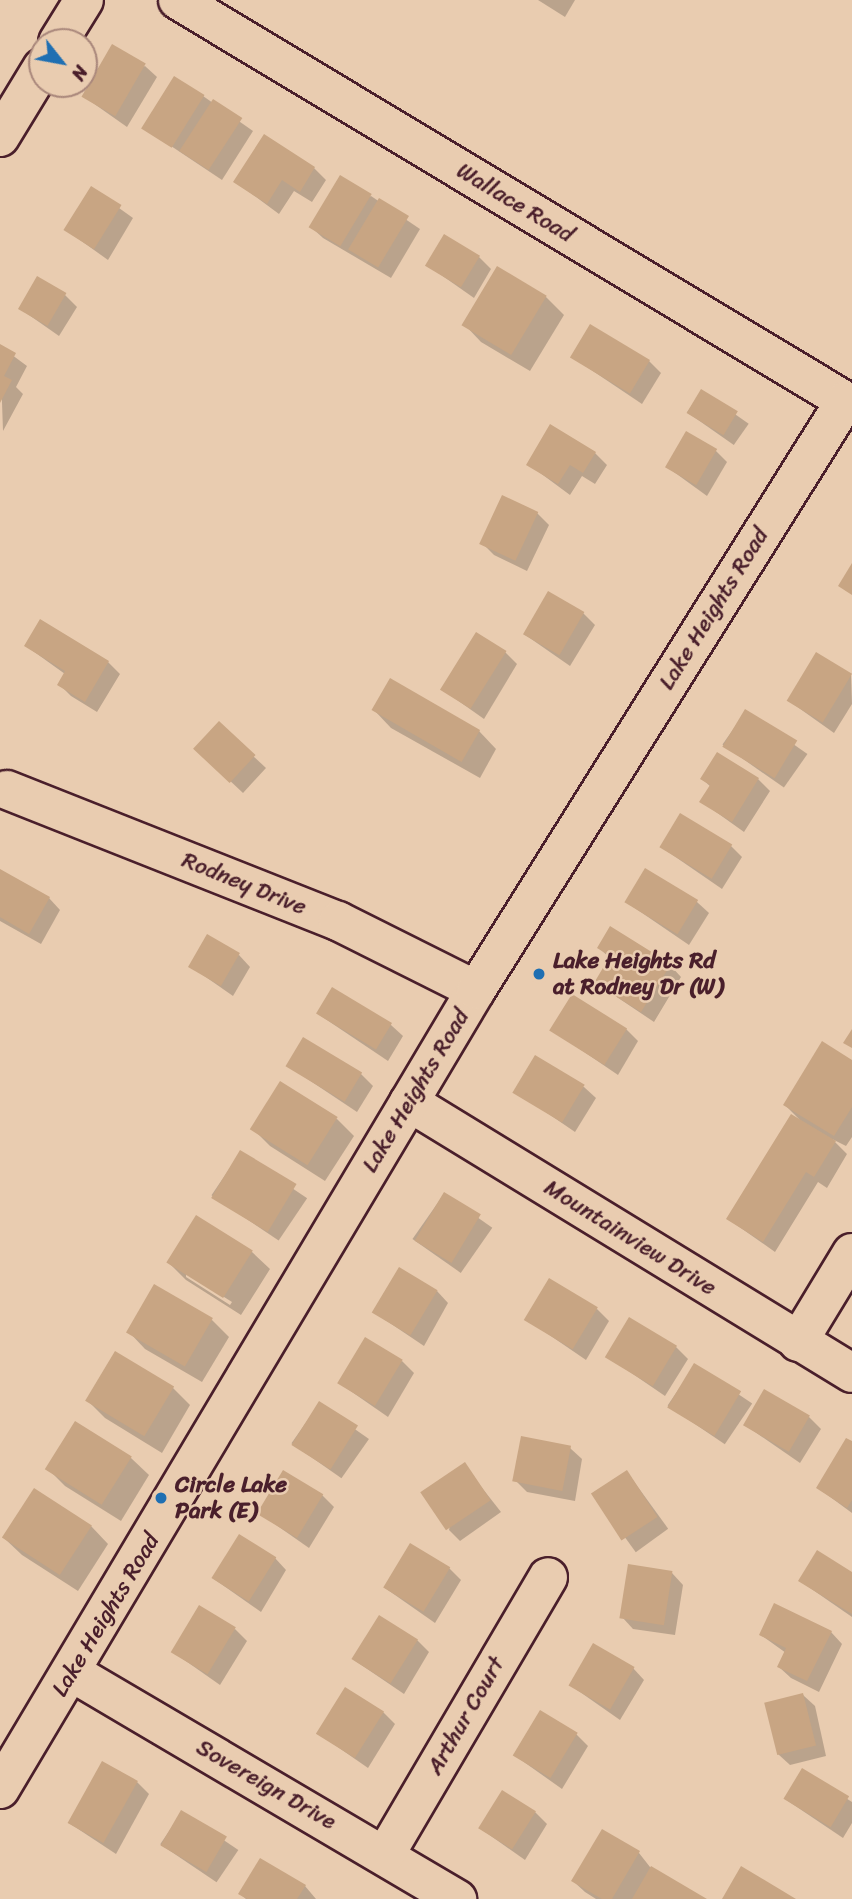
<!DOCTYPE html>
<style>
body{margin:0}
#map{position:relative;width:852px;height:1899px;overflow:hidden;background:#e9ccb0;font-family:Sriracha,sans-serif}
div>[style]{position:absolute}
.shadow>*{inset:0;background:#0003;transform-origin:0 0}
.building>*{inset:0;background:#c8a583;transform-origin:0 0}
.roads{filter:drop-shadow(2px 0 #4a1f2b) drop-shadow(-2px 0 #4a1f2b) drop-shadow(0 2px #4a1f2b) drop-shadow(0 -2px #4a1f2b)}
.minor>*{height:38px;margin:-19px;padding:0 19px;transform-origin:19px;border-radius:19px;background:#e9ccb0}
.dots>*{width:19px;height:19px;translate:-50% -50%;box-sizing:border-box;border:4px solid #e9ccb0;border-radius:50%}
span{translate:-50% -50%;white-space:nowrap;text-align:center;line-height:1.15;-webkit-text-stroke:5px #e9ccb0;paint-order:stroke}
.street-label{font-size:23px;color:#4a1f2b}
.poi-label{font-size:23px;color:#4a1f2b;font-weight:700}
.left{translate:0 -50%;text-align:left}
.north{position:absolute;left:28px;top:28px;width:70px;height:70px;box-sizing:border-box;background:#e9ccb0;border:2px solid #a9877b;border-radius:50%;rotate:121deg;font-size:19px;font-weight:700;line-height:28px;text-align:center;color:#4a1f2b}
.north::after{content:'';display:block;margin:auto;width:24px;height:32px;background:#1f6fb2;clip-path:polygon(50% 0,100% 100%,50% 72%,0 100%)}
</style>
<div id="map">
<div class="shadow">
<div style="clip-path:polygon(538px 0,575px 0,565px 17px)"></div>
<div style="clip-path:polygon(145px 66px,157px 77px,127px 127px,83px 96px)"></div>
<div style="clip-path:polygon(203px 96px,253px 131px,222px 180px,144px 128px)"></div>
<div style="clip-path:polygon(314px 168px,326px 180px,312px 202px,294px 191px,279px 214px,236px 182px)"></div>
<div style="clip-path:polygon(91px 188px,133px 218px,108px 260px,66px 230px)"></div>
<div style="clip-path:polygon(371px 196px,420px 229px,391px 278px,323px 238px,311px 227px)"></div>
<div style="clip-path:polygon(479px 257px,491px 269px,474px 298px,427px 265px)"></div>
<div style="clip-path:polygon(498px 268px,546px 297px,564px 315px,530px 371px,481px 342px,464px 324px)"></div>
<div style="clip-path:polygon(65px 295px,77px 307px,59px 336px,19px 308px)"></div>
<div style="clip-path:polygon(0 346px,27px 366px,16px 387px,23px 394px,3px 431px)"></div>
<div style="clip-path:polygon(572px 357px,649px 361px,661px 373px,642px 404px)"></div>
<div style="left:702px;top:391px;width:57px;height:26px;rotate:35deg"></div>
<div style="clip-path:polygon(715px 450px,727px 462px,707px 496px,667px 467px)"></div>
<div style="clip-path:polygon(595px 453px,607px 465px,595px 484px,582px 476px,570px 495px,528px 464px)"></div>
<div style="clip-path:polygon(537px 513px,549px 525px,527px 571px,494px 555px,482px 543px)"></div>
<div style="clip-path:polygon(583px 613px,595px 625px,570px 666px,524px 634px)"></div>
<div style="clip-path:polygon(26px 646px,108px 662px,120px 674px,97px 712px,71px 696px,59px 684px,65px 674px)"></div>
<div style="clip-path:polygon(505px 652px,517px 664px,484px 719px,443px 690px)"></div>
<div style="clip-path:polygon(851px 675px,852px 704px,834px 733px,789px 701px)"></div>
<div style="clip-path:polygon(374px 710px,479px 731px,496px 749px,480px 778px,391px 728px)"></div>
<div style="left:746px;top:711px;width:75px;height:41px;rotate:35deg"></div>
<div style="clip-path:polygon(219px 724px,266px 768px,243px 793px,208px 760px)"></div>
<div style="clip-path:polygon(702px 779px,758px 779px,770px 791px,744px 832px,702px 802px,711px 787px)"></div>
<div style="clip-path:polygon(730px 845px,742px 857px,722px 889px,661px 847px)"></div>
<div style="clip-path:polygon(0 871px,49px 898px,60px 910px,41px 944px,0 921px)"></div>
<div style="clip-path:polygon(626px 902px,697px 902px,709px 913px,689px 945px)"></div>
<div style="clip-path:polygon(599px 948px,670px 965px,681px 977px,654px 1022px,596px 983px,611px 959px)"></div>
<div style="clip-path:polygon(239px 955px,250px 967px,233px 996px,190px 966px)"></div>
<div style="clip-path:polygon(318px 1014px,391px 1025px,403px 1036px,388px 1061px)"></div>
<div style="clip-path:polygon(626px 1029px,638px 1041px,618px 1075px,552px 1030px)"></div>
<div style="clip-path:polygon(852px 1062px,852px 1137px,846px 1146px,832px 1139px,847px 1154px,827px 1188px,818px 1182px,775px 1252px,728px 1219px,800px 1120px,785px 1105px)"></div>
<div style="clip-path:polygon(288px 1066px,361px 1074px,373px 1086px,357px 1112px)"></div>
<div style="clip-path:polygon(584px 1087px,596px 1098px,575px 1132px,515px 1091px)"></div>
<div style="clip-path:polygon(337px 1119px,354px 1136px,325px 1181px,270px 1146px,253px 1129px)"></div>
<div style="left:240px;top:1153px;width:81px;height:51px;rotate:34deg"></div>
<div style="left:444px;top:1194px;width:59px;height:55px;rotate:35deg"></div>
<div style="clip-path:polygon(evenodd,196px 1217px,252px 1252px,270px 1269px,241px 1315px,186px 1280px,168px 1262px,196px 1217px,186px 1273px,232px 1302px,230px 1305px,186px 1277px,186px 1273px)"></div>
<div style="clip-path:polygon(437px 1291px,448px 1303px,424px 1346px,375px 1313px)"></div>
<div style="clip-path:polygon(597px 1309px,609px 1321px,586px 1360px,526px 1319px)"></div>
<div style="clip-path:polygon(212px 1320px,229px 1337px,202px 1382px,145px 1349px,128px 1331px)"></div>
<div style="clip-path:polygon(676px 1347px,688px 1359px,665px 1396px,608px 1357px)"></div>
<div style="clip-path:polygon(402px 1361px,414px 1373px,388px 1417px,339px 1383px)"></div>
<div style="left:695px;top:1365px;width:69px;height:49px;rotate:34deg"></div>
<div style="clip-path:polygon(173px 1388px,190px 1405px,162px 1453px,105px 1418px,88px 1401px)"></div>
<div style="left:319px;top:1404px;width:61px;height:48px;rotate:35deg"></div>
<div style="clip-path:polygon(809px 1417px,821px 1429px,800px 1463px,745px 1425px)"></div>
<div style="clip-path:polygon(76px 1423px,131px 1458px,149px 1475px,121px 1521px,65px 1486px,48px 1469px)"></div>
<div style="clip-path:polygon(852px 1443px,852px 1513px,818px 1488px)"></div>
<div style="clip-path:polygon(570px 1448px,582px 1459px,575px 1501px,527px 1492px,515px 1480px)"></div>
<div style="clip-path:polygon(464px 1465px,501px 1512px,460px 1541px,449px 1530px)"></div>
<div style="left:627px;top:1472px;width:70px;height:40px;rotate:54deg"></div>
<div style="clip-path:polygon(322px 1495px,334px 1507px,309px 1548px,259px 1513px)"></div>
<div style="clip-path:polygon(91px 1526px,108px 1544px,78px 1591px,22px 1555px,4px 1538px)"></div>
<div style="clip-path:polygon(275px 1558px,286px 1570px,261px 1612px,214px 1579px)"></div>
<div style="clip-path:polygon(449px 1568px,461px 1580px,435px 1623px,385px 1588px)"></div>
<div style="clip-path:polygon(672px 1573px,683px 1585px,675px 1635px,633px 1629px,622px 1617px)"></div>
<div style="clip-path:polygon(852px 1574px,852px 1617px,800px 1581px)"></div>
<div style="clip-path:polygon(235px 1629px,247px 1641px,220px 1685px,173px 1652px)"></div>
<div style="clip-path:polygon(831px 1632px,842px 1644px,819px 1692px,791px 1678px,779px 1667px,786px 1653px,761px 1635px)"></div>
<div style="clip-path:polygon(417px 1640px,429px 1652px,404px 1694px,354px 1660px)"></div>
<div style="clip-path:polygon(633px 1668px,644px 1680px,620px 1720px,570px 1685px)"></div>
<div style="clip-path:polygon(803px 1695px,815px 1706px,826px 1756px,790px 1765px,778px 1754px)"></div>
<div style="clip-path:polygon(383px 1712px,395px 1724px,368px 1768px,319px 1734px)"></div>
<div style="clip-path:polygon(576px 1734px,588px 1746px,562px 1789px,514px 1755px)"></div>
<div style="clip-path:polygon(802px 1770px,852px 1802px,852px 1823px,843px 1838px,785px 1799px)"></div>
<div style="clip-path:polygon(137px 1782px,149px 1794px,116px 1854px,69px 1823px)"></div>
<div style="left:182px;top:1812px;width:68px;height:39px;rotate:34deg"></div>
<div style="clip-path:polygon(535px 1812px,547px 1824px,525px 1860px,481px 1829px)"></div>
<div style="clip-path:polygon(603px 1831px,639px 1853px,650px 1867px,703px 1899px,596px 1899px,585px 1892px,573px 1881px)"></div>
<div style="clip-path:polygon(305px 1886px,316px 1899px,246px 1899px,240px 1894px)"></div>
</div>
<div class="building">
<div style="left:112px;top:44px;width:39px;height:61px;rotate:30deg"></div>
<div style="left:174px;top:76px;width:36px;height:62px;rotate:32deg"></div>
<div style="left:213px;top:99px;width:35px;height:62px;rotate:33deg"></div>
<div style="clip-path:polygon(264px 134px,315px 167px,300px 192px,282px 180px,267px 204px,233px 182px)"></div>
<div style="left:340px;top:175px;width:37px;height:61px;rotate:31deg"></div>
<div style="left:91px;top:186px;width:36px;height:52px;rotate:32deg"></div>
<div style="left:379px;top:198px;width:35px;height:60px;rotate:31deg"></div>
<div style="left:444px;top:234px;width:42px;height:37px;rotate:31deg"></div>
<div style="left:497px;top:266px;width:58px;height:69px;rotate:31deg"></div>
<div style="left:37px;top:276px;width:34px;height:38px;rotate:30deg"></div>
<div style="left:590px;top:324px;width:70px;height:39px;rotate:31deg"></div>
<div style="clip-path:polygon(0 344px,16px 353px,4px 376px,12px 380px,0 403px)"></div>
<div style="left:701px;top:389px;width:43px;height:28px;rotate:31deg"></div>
<div style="clip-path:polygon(550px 424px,596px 452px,583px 473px,570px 465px,558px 484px,526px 465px)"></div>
<div style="left:686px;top:431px;width:36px;height:42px;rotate:30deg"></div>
<div style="left:502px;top:495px;width:40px;height:54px;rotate:25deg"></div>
<div style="clip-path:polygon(852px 563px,852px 595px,838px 586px)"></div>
<div style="left:548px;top:591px;width:42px;height:50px;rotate:30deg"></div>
<div style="clip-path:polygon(40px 619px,109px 661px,85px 702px,57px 685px,65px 671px,24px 646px)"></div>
<div style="left:476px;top:632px;width:36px;height:68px;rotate:32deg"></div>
<div style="left:816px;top:652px;width:42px;height:57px;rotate:31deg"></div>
<div style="left:390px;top:678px;width:104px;height:37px;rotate:30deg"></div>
<div style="left:745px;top:709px;width:61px;height:44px;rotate:31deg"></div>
<div style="left:219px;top:721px;width:50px;height:38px;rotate:43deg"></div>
<div style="clip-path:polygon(717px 752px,759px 778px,732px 822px,699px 802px,710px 785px,700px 779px)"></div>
<div style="left:680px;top:813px;width:61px;height:40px;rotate:31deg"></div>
<div style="left:645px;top:868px;width:62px;height:40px;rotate:31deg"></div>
<div style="clip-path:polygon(0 869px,50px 897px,29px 934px,0 917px)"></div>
<div style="clip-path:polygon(610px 926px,671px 964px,641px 1012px,594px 983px,610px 956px,597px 948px)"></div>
<div style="left:207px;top:934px;width:38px;height:38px;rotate:30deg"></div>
<div style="left:332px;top:987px;width:70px;height:31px;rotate:31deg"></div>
<div style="left:572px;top:994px;width:65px;height:43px;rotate:32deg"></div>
<div style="clip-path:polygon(852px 1029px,852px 1048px,843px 1043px)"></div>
<div style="left:303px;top:1037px;width:69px;height:34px;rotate:31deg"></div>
<div style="clip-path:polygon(822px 1041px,852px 1060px,852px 1107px,834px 1136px,783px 1105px)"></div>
<div style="left:535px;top:1055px;width:58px;height:44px;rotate:31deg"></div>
<div style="left:280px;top:1081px;width:68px;height:57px;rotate:32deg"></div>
<div style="clip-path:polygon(791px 1114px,836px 1141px,814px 1177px,806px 1172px,763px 1242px,726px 1219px)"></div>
<div style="left:240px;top:1150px;width:66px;height:56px;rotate:31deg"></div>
<div style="left:444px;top:1192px;width:43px;height:57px;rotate:31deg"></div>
<div style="left:196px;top:1215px;width:67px;height:56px;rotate:32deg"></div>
<div style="left:399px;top:1267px;width:45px;height:53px;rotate:31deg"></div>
<div style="left:549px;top:1278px;width:57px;height:49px;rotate:31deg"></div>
<div style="left:154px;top:1284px;width:68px;height:56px;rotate:30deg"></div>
<div style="left:629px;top:1317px;width:56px;height:47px;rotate:31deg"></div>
<div style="left:365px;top:1337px;width:44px;height:54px;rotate:31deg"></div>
<div style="left:115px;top:1351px;width:69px;height:58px;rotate:31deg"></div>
<div style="left:694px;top:1363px;width:55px;height:52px;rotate:31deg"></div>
<div style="left:764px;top:1389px;width:53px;height:42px;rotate:30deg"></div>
<div style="left:319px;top:1401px;width:46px;height:52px;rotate:32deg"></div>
<div style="left:75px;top:1421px;width:67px;height:57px;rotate:32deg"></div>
<div style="left:521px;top:1436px;width:51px;height:46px;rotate:11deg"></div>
<div style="clip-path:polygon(846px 1438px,852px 1441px,852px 1500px,847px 1508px,816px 1488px)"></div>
<div style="left:465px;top:1462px;width:46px;height:54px;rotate:56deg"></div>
<div style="left:283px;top:1470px;width:47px;height:51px;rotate:31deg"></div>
<div style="left:627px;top:1470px;width:56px;height:43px;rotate:57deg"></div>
<div style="left:34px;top:1488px;width:69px;height:59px;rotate:33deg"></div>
<div style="left:239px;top:1534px;width:44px;height:52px;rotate:32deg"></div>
<div style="left:410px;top:1543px;width:47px;height:52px;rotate:31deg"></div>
<div style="clip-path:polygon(817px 1550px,852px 1572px,852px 1614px,798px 1581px)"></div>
<div style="left:628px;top:1564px;width:45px;height:55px;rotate:9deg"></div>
<div style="clip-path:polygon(774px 1603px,832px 1631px,807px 1681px,777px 1667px,786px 1648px,759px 1635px)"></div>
<div style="left:199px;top:1605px;width:43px;height:55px;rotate:31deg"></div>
<div style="left:379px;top:1615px;width:46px;height:52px;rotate:32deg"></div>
<div style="left:593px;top:1643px;width:48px;height:49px;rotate:30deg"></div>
<div style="left:345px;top:1687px;width:46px;height:55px;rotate:32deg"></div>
<div style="left:803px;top:1693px;width:54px;height:40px;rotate:76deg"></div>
<div style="left:540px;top:1710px;width:44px;height:53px;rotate:31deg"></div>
<div style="left:102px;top:1761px;width:41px;height:71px;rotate:29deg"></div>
<div style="left:802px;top:1768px;width:55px;height:36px;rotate:31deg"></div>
<div style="left:502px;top:1790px;width:40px;height:45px;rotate:32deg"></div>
<div style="left:181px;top:1810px;width:53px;height:41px;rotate:30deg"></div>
<div style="clip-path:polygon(602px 1829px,640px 1851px,612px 1899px,602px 1899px,571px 1881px)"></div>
<div style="clip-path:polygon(260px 1858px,306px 1885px,297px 1899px,247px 1899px,238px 1894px)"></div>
<div style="clip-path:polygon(651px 1866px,707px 1899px,632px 1899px)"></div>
<div style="clip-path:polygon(741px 1866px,796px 1899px,722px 1899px)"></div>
</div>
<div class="roads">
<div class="minor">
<div style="left:178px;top:0;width:786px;rotate:31deg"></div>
<div style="left:58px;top:42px;width:49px;rotate:-58.2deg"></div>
<div style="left:0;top:137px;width:81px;rotate:-58.7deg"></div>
<div style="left:7px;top:790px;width:356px;rotate:21.6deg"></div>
<div style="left:338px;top:921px;width:154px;rotate:26.6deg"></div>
<div style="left:409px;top:1102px;width:519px;rotate:31.46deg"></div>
<div style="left:798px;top:1342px;width:104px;rotate:-58.8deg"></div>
<div style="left:73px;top:1673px;width:446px;rotate:30.5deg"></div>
<div style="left:0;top:1789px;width:930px;rotate:-59.22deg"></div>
<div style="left:476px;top:990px;width:695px;rotate:-57.93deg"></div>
<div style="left:385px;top:1855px;width:322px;rotate:-59.6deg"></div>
</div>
</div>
<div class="dots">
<div style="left:539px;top:974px;background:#1f6fb2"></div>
<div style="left:161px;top:1498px;background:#1f6fb2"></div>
</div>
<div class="street-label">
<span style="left:515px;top:203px;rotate:31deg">Wallace Road</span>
<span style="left:714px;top:609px;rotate:-58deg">Lake Heights Road</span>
<span style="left:244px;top:884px;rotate:22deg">Rodney Drive</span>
<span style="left:416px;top:1091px;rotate:-59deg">Lake Heights Road</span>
<span style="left:630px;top:1238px;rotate:32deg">Mountainview Drive</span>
<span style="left:106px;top:1615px;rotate:-59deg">Lake Heights Road</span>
<span style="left:466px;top:1716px;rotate:-60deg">Arthur Court</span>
<span style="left:266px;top:1785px;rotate:30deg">Sovereign Drive</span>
</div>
<div class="poi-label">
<span class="left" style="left:553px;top:974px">Lake Heights Rd<br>at Rodney Dr (W)</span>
<span class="left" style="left:175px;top:1498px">Circle Lake<br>Park (E)</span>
</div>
<div class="north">N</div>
</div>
